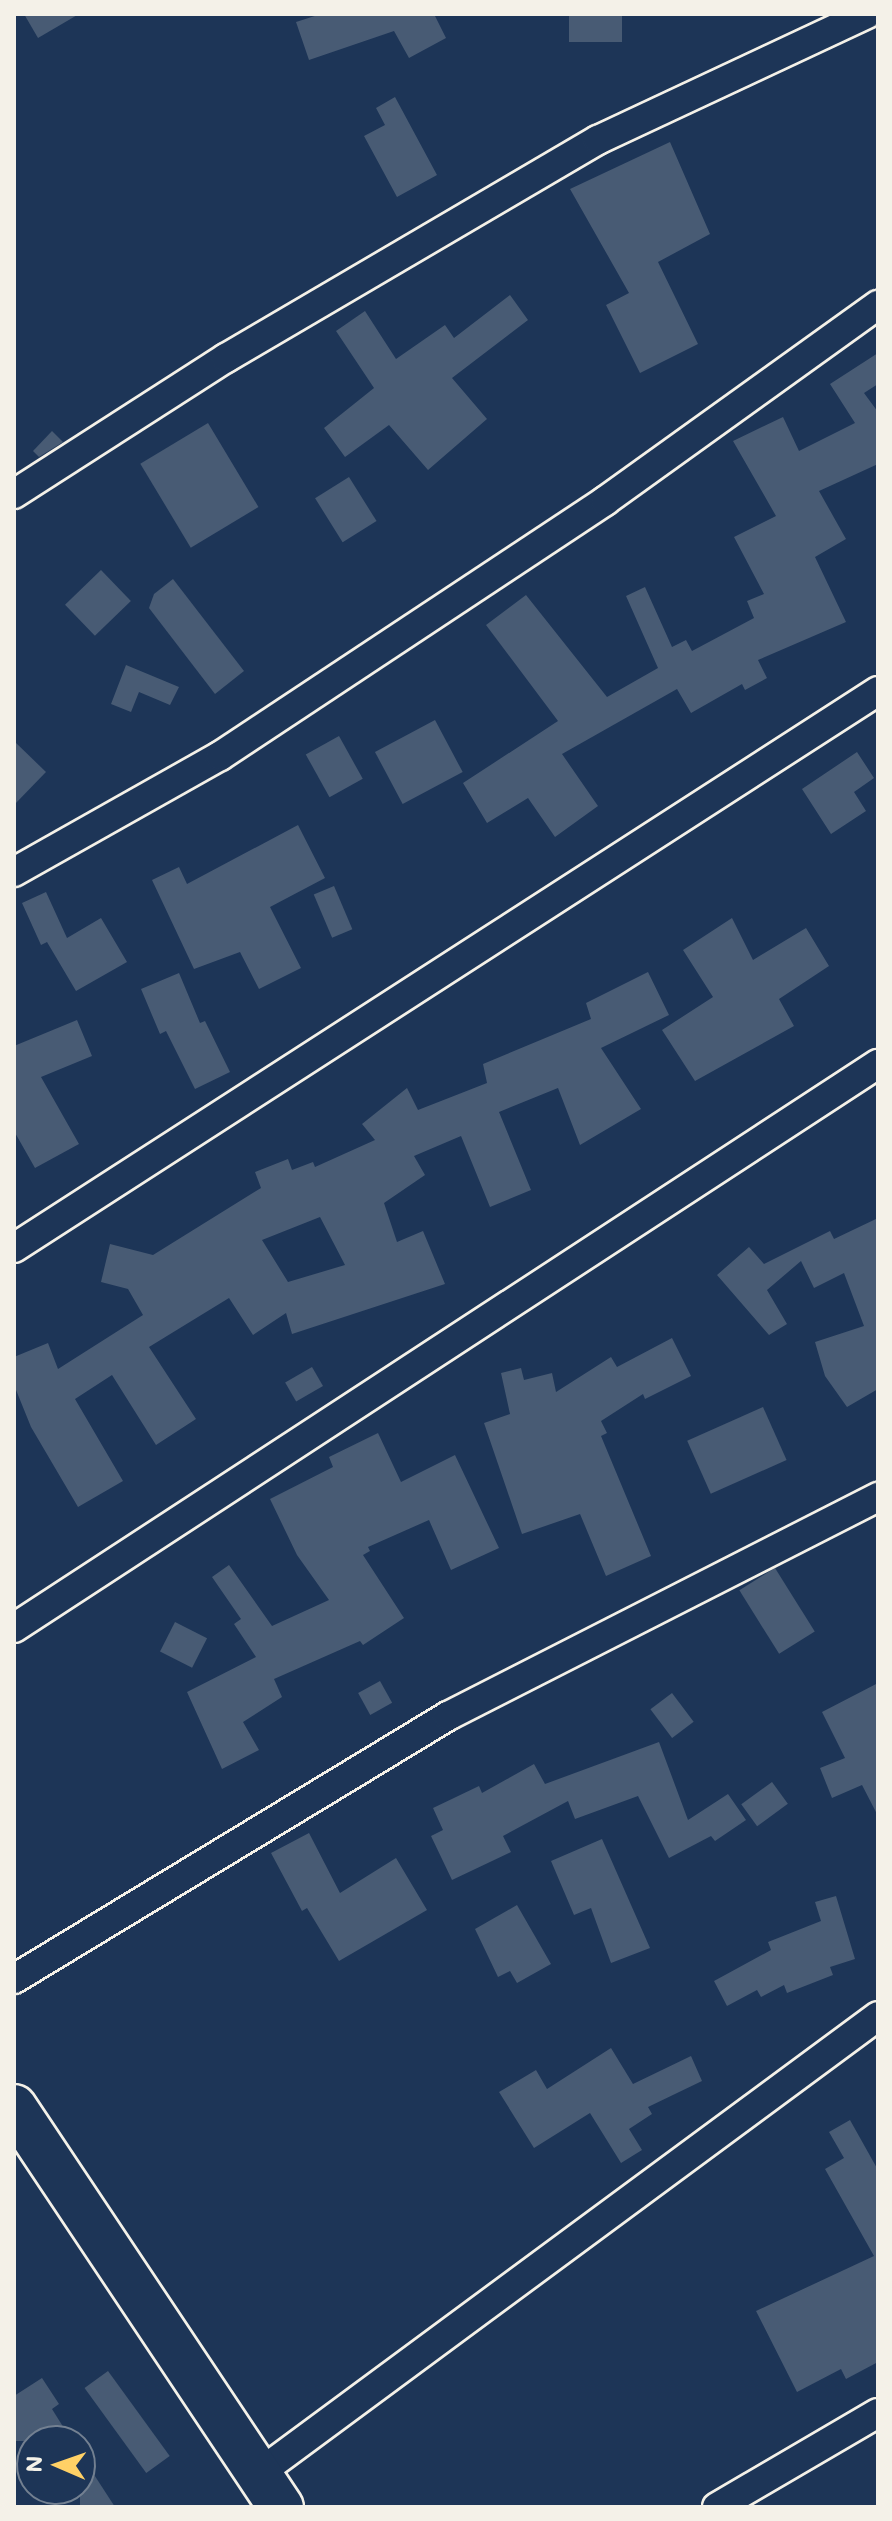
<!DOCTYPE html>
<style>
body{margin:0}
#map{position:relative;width:892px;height:2521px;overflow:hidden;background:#1d3557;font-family:Mali,sans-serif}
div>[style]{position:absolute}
.building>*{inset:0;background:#485b74;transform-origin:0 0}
.roads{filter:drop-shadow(2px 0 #f4f1e8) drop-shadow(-2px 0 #f4f1e8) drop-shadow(0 2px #f4f1e8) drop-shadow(0 -2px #f4f1e8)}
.street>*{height:28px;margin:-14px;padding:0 14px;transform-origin:14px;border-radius:14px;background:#1d3557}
.primary>*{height:44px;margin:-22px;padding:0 22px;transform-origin:22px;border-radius:22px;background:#1d3557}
span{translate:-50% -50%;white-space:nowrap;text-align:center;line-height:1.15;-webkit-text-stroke:7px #1d3557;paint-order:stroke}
.frame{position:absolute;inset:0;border:16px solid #f4f1e8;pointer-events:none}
.north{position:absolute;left:16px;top:2425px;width:80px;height:80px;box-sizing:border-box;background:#1d3557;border:2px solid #738091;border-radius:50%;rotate:272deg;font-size:22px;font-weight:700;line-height:32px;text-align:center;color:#f4f1e8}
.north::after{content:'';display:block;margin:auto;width:28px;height:36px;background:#ffd166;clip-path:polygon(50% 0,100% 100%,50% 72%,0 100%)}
</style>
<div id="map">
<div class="building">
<div style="clip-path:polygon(24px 14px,79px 14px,38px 38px)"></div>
<div style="clip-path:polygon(321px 14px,434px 14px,446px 38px,409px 58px,394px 31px,309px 60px,296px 22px)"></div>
<div style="left:569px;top:14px;width:53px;height:28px"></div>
<div style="clip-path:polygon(395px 97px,437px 175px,397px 197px,364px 136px,385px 125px,376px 108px)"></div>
<div style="clip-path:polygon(670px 142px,710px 234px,658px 262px,698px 344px,640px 373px,606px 305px,629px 293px,570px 189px)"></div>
<div style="clip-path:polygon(510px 295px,528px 320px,452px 378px,487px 419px,428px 470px,389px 425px,345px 457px,324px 428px,374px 388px,336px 331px,365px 311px,396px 359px,445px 325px,454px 338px)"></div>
<div style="clip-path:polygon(878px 353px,878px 384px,864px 393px,878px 412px,878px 464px,819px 491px,846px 539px,815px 557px,846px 622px,758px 660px,767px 678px,745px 690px,742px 684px,691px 713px,677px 689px,562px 754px,598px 806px,555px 837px,528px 798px,487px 823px,463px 783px,558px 721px,486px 625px,526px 595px,607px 697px,658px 668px,626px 596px,645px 587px,672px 647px,686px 640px,692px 651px,754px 618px,747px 601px,764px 594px,734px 537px,776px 516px,733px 441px,783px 417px,799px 451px,855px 423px,830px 384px)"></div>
<div style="left:208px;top:423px;width:98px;height:79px;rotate:59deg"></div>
<div style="clip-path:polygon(52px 431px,63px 442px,39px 457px,33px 451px)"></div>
<div style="left:349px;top:477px;width:52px;height:40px;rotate:58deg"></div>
<div style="left:101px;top:570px;width:43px;height:50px;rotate:46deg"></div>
<div style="clip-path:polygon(173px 579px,244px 671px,215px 694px,149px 608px,154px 594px)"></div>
<div style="clip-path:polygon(126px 665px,179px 687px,170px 705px,139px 692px,131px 712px,111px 704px)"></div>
<div style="left:435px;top:720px;width:59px;height:68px;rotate:62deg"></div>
<div style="left:339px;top:736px;width:49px;height:38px;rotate:61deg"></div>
<div style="clip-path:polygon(14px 741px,46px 772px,14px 805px)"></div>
<div style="clip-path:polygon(857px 752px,874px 778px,854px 792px,866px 811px,831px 834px,802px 789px)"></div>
<div style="clip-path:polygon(298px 825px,325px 878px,270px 907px,301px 968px,259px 989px,240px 952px,194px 969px,152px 880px,179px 867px,187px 884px)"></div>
<div style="left:334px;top:886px;width:47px;height:22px;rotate:67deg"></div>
<div style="clip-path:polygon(46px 892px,67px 938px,101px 918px,127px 962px,76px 991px,47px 942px,41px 945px,22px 903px)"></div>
<div style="clip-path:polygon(732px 918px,753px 960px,806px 928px,829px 966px,779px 999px,794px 1026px,695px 1081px,662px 1030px,713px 997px,683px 950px)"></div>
<div style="clip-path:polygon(evenodd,648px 972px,669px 1015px,601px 1048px,641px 1109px,580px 1145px,558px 1088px,499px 1112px,531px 1190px,490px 1207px,461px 1136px,414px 1156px,425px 1175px,384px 1203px,397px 1242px,423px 1231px,445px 1284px,292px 1334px,286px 1313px,253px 1335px,229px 1298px,149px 1347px,196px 1419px,156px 1445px,112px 1375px,75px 1399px,123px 1481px,78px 1507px,31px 1427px,14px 1385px,14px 1357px,48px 1343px,58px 1369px,143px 1315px,128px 1289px,101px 1282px,110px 1244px,153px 1255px,261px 1188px,255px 1172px,288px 1159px,292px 1170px,313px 1162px,315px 1167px,375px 1140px,362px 1124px,407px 1088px,418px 1110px,487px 1083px,483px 1064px,591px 1019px,586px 1003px,648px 972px,320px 1217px,345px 1265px,288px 1282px,262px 1240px,320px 1217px)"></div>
<div style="clip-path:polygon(179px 973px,200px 1023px,205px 1021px,230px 1072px,195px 1089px,166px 1031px,160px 1034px,141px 989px)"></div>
<div style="clip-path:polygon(77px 1020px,92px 1056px,41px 1077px,79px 1144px,35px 1168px,14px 1131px,14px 1046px)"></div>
<div style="clip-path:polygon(878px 1218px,878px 1389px,847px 1407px,825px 1376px,815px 1342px,864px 1326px,844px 1273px,814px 1288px,801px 1261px,767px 1290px,787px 1324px,769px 1335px,717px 1275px,749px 1247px,764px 1264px,830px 1231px,834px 1239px)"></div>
<div style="clip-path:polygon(672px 1338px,691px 1376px,645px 1399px,643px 1394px,601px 1421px,607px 1433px,601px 1436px,651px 1556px,606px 1576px,580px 1514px,522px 1534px,484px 1423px,510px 1414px,501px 1373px,521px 1368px,524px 1380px,552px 1373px,556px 1392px,611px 1357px,617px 1367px)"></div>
<div style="left:312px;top:1367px;width:22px;height:31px;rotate:60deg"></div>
<div style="left:763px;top:1407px;width:58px;height:83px;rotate:66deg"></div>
<div style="clip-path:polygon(378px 1433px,401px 1482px,455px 1455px,499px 1548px,451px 1570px,429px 1520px,368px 1547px,370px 1551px,363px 1555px,404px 1618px,363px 1645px,360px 1641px,274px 1679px,282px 1697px,243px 1722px,259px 1750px,222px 1769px,187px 1692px,256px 1657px,234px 1624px,241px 1619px,212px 1577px,229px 1565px,272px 1626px,329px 1600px,297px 1555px,270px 1499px,333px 1467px,329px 1457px)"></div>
<div style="left:775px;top:1568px;width:75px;height:42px;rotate:58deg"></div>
<div style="left:175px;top:1622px;width:36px;height:33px;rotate:27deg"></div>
<div style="left:380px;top:1681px;width:25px;height:25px;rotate:61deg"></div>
<div style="clip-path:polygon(878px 1683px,878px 1816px,862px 1785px,832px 1798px,820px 1768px,845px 1758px,822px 1712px)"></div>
<div style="left:672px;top:1693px;width:36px;height:27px;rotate:53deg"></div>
<div style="clip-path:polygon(659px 1742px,688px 1820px,728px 1794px,746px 1820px,715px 1841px,711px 1836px,669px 1858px,638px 1796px,575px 1819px,568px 1801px,503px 1836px,511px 1852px,452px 1880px,431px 1836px,443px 1830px,433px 1808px,479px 1786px,482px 1793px,534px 1764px,545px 1784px)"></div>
<div style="left:772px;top:1782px;width:27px;height:38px;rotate:54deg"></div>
<div style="clip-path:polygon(309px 1833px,340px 1893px,396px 1858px,427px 1910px,339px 1961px,307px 1908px,302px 1911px,271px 1853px)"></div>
<div style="clip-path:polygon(602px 1839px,650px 1948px,611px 1963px,591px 1908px,574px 1915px,551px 1861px)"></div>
<div style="clip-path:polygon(836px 1896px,855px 1959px,830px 1967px,833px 1975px,787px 1993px,784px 1985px,761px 1997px,757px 1990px,727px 2006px,714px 1981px,771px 1950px,768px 1942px,821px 1921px,815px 1902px)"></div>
<div style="clip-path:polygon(517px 1905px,551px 1964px,517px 1983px,510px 1971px,498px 1977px,475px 1929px)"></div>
<div style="clip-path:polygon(611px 2048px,633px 2084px,691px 2056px,702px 2081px,648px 2107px,652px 2114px,629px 2129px,642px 2150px,621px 2163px,590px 2113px,534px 2148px,499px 2092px,536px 2070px,547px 2089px)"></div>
<div style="clip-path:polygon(850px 2120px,878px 2170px,878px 2362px,846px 2379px,841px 2369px,797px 2392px,756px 2311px,874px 2256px,825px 2169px,844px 2158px,829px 2132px)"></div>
<div style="left:108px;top:2371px;width:105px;height:29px;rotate:54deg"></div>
<div style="clip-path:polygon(42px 2378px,59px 2404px,52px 2409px,72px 2441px,14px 2441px,14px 2396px)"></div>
<div style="clip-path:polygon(80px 2453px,115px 2507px,80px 2507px)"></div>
</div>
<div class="roads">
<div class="street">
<div style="left:14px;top:494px;width:252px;rotate:-32.7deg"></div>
<div style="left:226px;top:358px;width:431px;rotate:-30.4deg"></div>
<div style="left:598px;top:140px;width:297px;rotate:-25.1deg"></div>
<div style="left:14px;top:872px;width:236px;rotate:-29.4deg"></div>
<div style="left:220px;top:756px;width:462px;rotate:-33.5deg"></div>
<div style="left:605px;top:501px;width:336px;rotate:-35.7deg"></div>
<div style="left:14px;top:1248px;width:1028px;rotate:-32.81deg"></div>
<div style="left:14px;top:1628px;width:1032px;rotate:-33.14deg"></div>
<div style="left:14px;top:1979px;width:507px;rotate:-31.22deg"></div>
<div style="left:448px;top:1716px;width:483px;rotate:-27deg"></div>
<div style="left:258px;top:2474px;width:771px;rotate:-36.45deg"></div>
<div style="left:717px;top:2507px;width:186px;rotate:-30.3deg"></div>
</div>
<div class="primary">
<div style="left:14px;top:2107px;width:481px;rotate:56.3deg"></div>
</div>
</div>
<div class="frame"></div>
<div class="north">N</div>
</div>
